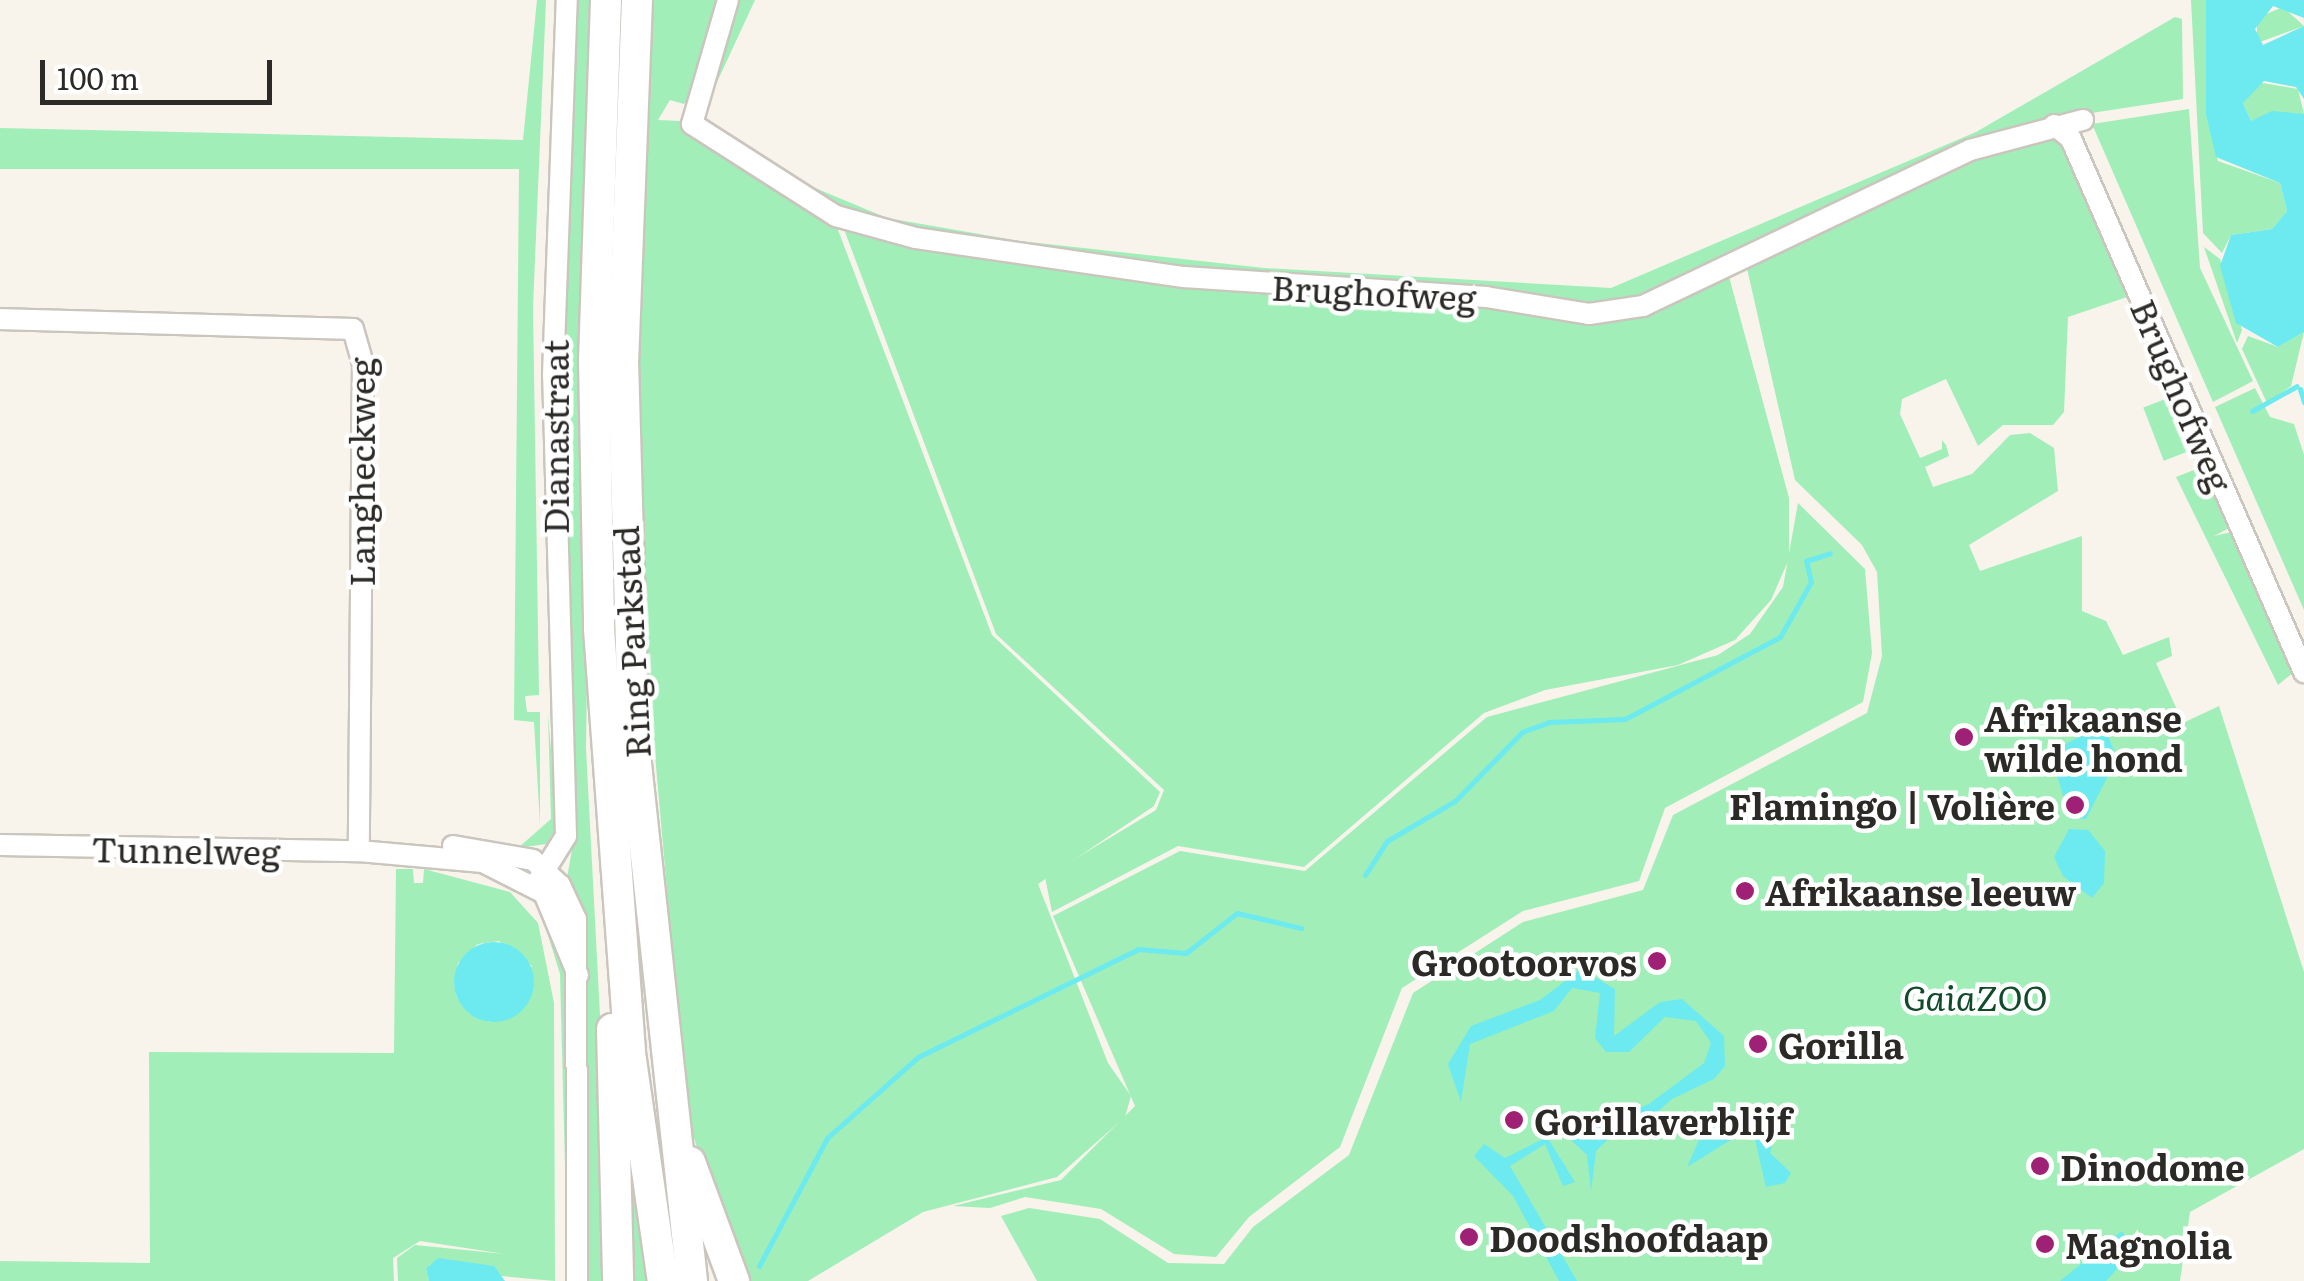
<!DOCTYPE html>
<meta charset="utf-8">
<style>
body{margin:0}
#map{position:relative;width:2304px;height:1281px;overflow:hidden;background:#f8f3eb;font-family:Literata,serif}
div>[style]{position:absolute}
.green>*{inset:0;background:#a1eeb8;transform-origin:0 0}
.water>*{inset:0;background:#6ceaef}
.round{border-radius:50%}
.stream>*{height:5px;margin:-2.5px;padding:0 2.5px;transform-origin:2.5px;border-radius:2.5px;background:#6ceaef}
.roads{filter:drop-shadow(2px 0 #cac5bd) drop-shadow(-2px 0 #cac5bd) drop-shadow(0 2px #cac5bd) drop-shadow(0 -2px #cac5bd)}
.minor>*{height:20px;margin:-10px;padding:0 10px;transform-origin:10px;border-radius:10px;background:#fff}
.highway>*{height:30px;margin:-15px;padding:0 15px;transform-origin:15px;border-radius:15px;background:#fff}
.dots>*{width:28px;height:28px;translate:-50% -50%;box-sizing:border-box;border:5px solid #fff;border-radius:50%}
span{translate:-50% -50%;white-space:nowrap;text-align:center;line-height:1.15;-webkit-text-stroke:9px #fff;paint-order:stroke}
.street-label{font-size:35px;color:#2c2a27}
.poi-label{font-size:35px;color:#2c2a27;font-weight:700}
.left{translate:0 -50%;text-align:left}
.right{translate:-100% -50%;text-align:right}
.park-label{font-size:35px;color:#104c29;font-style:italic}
.scale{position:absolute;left:40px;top:60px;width:232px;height:45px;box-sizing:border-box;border:5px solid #2c2a27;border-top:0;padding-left:12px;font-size:30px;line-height:35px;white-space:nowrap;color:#2c2a27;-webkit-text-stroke:8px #fff;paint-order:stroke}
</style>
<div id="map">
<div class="green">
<div style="clip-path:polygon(537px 0,546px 0,533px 307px,539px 695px,525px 696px,527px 712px,540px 712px,540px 824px,534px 722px,514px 720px,519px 169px,0 169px,0 128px,523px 140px)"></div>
<div style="clip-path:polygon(575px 0,596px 0,586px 749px,614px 1281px,587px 1281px,588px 949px,567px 878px,574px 838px,562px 250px)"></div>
<div style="clip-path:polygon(648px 0,722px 0,698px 87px,684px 104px,670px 100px,658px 120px,680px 121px,835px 222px,992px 635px,1160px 792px,1154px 806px,1038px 884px,1108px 1063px,1131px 1096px,1125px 1117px,1057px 1177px,923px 1212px,808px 1281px,741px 1281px,687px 1117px,634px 517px)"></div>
<div style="clip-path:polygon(732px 0,755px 0,699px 121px)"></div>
<div style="clip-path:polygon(2191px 0,2206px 0,2206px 115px,2218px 161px,2280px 183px,2287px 211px,2272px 229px,2231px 235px,2222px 253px,2203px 233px)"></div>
<div style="clip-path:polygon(2283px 7px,2304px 26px,2257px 43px,2257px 18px)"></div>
<div style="clip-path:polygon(2175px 17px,2182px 19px,2183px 99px,2059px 118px,1620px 307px,1274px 280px,938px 235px,843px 213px,796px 180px,887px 218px,1020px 241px,1264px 268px,1611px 288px,1976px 132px)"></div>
<div style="clip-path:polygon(2256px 82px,2298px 89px,2304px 114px,2251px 121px,2243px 103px)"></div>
<div style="clip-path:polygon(2189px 109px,2200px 268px,2253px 381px,2213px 402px,2092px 124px)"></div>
<div style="clip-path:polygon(2061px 134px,2133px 295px,2068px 317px,2064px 412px,2053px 425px,2003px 425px,1978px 446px,1946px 379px,1902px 399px,1900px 414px,1920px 458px,1942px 449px,1942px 440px,1946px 445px,1949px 456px,1925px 467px,1933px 487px,1972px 474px,2010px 435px,2030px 433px,2054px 448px,2058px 491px,1969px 545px,1980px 571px,2082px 536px,2082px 611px,2106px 621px,2123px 655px,2169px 637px,2172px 656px,2156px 663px,2183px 723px,2219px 706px,2304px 972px,2304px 1149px,2190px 1212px,2180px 1281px,1037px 1281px,1001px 1216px,1029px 1208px,1100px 1219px,1168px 1263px,1224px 1264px,1253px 1227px,1349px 1155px,1413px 993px,1523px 922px,1643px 890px,1673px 815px,1867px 713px,1882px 656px,1877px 572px,1862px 545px,1795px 480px,1746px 264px,1946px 165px)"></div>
<div style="clip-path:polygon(842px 224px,1579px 318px,1728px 273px,1789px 498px,1789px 559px,1771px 600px,1735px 640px,1678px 665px,1545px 690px,1484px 713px,1304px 867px,1178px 846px,1052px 912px,1045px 877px,1156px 810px,1164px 790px,996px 634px)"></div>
<div style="clip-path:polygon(2204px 247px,2220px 259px,2242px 330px,2237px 343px)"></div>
<div style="clip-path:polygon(2304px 332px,2291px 386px,2267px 403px,2242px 349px,2248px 336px,2278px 347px)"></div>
<div style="clip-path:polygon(2255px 388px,2270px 417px,2294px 424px,2304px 455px,2304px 610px,2215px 407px)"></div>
<div style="left:2176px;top:395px;width:57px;height:35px;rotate:69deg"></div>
<div style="clip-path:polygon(2207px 465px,2233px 526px,2214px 536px,2236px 531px,2295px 671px,2278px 685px,2176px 477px)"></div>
<div style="clip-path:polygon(1798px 503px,1865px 569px,1872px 653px,1863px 702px,1665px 808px,1639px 881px,1523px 911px,1402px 988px,1340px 1147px,1249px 1217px,1216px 1257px,1174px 1254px,1101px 1209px,1025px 1197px,990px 1208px,953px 1206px,1061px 1180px,1135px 1106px,1053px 916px,1180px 851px,1305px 871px,1487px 717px,1718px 655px,1750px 634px,1783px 587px)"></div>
<div style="clip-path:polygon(548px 713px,557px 826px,546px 844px,518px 848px,551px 819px)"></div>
<div style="clip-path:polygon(evenodd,396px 869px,413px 869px,414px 883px,423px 883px,424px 869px,510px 892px,538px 923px,554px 1003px,555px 1281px,426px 1269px,429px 1281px,398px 1281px,397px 1258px,415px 1245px,505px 1254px,420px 1241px,393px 1258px,394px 1281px,0 1281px,0 1261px,150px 1263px,149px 1052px,394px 1053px,396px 869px,499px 941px,532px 966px,490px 1022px,457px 998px,454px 984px,458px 963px,478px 944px,499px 941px)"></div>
<div style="clip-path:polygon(524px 892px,538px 897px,565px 967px,568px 991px,568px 1281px,560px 974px,540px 909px)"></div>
<div style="clip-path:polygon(626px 1131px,655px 1281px,626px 1281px)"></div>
</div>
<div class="water">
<div style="clip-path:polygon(2206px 0,2304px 0,2304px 18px,2273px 6px,2255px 29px,2263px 45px,2304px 26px,2304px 99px,2296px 87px,2264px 81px,2243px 103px,2251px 121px,2272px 111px,2304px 114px,2304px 332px,2278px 347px,2236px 323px,2220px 266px,2231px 235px,2272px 229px,2287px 211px,2280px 183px,2216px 157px,2206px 115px)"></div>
<div style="clip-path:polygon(2091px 731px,2108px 736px,2117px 758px,2086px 819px,2070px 819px,2054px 765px,2058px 748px)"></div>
<div style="clip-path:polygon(2069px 829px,2088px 830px,2105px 851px,2104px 883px,2092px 898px,2063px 876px,2054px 857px)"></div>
<div class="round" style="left:454px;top:942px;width:80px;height:80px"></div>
<div style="clip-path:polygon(1581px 969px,1615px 989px,1614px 1036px,1660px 1002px,1682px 999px,1724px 1036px,1725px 1066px,1714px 1079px,1672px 1099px,1654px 1115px,1656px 1125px,1649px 1117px,1617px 1131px,1596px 1151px,1591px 1191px,1587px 1155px,1551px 1121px,1552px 1110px,1580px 1133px,1649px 1104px,1704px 1063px,1711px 1043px,1696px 1021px,1665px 1017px,1629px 1052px,1606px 1052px,1595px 1038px,1600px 993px,1572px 988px,1554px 1011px,1470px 1044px,1461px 1102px,1448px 1064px,1471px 1026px,1540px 1000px)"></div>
<div style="clip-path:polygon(1748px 1108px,1776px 1129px,1770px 1153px,1791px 1173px,1785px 1183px,1766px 1187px,1752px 1127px,1687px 1167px,1699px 1140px)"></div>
<div style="clip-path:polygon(1547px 1137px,1575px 1182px,1563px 1186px,1545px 1144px,1510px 1166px,1577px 1281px,1559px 1281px,1513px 1196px,1474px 1156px,1484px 1144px,1505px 1158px)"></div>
<div style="clip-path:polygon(2122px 1231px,2134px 1251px,2106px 1281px,2060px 1281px)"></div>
<div style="clip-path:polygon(438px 1258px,494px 1266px,505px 1281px,429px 1281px,426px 1269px)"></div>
</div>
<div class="stream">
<div style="left:2300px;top:389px;width:14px;rotate:73deg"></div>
<div style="left:2252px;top:411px;width:51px;rotate:-29.1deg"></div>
<div style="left:1365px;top:875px;width:40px;rotate:-57.1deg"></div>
<div style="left:1387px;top:841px;width:79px;rotate:-30.5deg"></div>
<div style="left:1455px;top:801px;width:96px;rotate:-45.8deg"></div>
<div style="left:1522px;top:732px;width:29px;rotate:-20deg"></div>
<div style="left:1549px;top:722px;width:76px;rotate:-2.3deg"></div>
<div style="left:1625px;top:719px;width:175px;rotate:-27.9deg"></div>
<div style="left:1780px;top:637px;width:63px;rotate:-60.6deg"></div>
<div style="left:1811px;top:582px;width:22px;rotate:-103deg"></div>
<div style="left:1806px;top:561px;width:25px;rotate:-18deg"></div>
<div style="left:759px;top:1266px;width:145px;rotate:-62deg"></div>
<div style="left:827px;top:1138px;width:122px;rotate:-41.7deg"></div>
<div style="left:918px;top:1057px;width:245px;rotate:-26.1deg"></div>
<div style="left:1138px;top:949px;width:48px;rotate:4.8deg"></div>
<div style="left:1186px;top:953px;width:65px;rotate:-38.1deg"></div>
<div style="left:1237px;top:913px;width:66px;rotate:13.2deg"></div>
</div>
<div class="roads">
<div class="minor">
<div style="left:728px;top:0;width:129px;rotate:106.2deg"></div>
<div style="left:692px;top:124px;width:171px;rotate:32.6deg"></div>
<div style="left:836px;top:216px;width:83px;rotate:15.4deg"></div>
<div style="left:916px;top:238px;width:271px;rotate:8.3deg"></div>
<div style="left:1184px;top:277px;width:303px;rotate:3.8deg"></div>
<div style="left:1486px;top:297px;width:104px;rotate:9.4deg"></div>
<div style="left:1589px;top:314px;width:55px;rotate:-8.4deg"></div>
<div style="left:1643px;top:306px;width:362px;rotate:-25.5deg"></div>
<div style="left:1970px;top:150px;width:117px;rotate:-14.9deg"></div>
<div style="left:2054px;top:125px;width:22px;rotate:39deg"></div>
<div style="left:2071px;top:139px;width:582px;rotate:66.39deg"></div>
<div style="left:0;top:319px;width:353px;rotate:1.6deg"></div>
<div style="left:353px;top:329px;width:35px;rotate:74deg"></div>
<div style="left:363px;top:363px;width:488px;rotate:90.5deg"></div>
<div style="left:0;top:845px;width:359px;rotate:1deg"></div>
<div style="left:359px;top:851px;width:124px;rotate:5.1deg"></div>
<div style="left:483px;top:862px;width:68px;rotate:26.9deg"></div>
<div style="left:544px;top:893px;width:89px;rotate:67.5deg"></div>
<div style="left:453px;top:846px;width:81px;rotate:9.9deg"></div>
<div style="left:533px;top:860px;width:37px;rotate:43deg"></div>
<div style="left:560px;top:885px;width:38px;rotate:65deg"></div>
<div style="left:576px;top:919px;width:362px;rotate:89.8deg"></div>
<div style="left:536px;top:884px;width:57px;rotate:-58deg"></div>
<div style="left:566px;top:836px;width:461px;rotate:-91.6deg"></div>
<div style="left:553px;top:375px;width:375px;rotate:-87.9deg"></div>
</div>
<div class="highway">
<div style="left:606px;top:0;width:359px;rotate:91.9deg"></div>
<div style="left:594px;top:359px;width:270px;rotate:88.9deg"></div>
<div style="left:599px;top:629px;width:432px;rotate:85.8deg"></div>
<div style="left:631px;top:1060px;width:223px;rotate:81.8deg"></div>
<div style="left:637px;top:0;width:360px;rotate:92.2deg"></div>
<div style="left:623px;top:360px;width:385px;rotate:88.4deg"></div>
<div style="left:634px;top:745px;width:539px;rotate:83.82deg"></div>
<div style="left:612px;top:1029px;width:252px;rotate:88.6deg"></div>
<div style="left:690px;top:1162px;width:127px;rotate:69.7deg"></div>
</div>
</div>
<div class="dots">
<div style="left:1964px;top:737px;background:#9e2176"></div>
<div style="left:2075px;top:805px;background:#9e2176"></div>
<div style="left:1745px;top:891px;background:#9e2176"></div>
<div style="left:1657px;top:961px;background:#9e2176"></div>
<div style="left:1758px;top:1044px;background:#9e2176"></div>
<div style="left:1514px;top:1120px;background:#9e2176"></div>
<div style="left:2040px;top:1166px;background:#9e2176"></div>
<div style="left:1469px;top:1237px;background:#9e2176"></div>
<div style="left:2045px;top:1244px;background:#9e2176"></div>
</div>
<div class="street-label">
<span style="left:1374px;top:291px;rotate:3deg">Brughofweg</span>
<span style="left:2183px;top:395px;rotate:67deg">Brughofweg</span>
<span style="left:554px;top:437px;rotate:-90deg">Dianastraat</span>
<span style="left:360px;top:472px;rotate:-90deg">Langheckweg</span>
<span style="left:630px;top:642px;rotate:-93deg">Ring Parkstad</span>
<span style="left:186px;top:849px;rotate:1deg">Tunnelweg</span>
</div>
<div class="poi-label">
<span class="left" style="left:1984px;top:737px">Afrikaanse<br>wilde hond</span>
<span class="right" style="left:2055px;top:805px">Flamingo | Volière</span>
<span class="left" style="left:1765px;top:891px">Afrikaanse leeuw</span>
<span class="right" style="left:1637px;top:961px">Grootoorvos</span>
<span class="left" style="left:1778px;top:1044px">Gorilla</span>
<span class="left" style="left:1534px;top:1120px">Gorillaverblijf</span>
<span class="left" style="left:2060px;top:1166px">Dinodome</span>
<span class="left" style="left:1489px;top:1237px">Doodshoofdaap</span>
<span class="left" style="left:2065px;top:1244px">Magnolia</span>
</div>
<div class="park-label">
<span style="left:1975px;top:996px">GaiaZOO</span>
</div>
<div class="scale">100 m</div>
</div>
